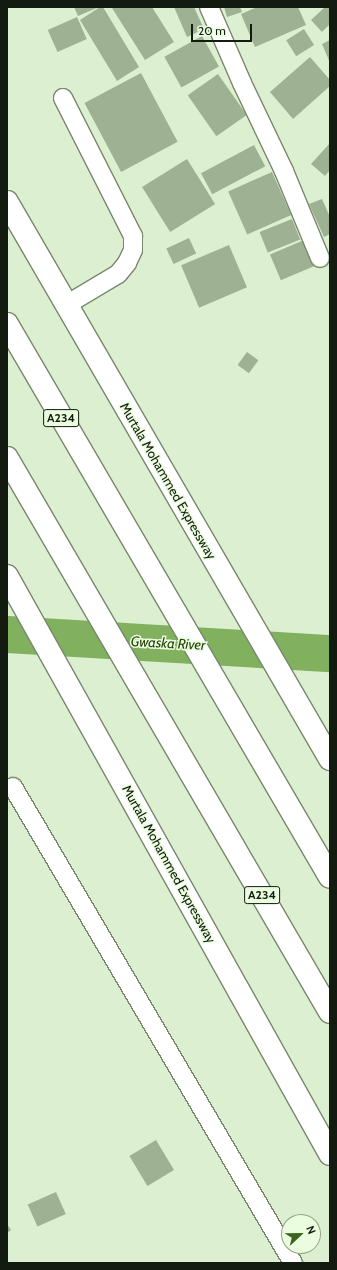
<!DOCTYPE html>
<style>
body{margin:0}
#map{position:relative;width:337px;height:1270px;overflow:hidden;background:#dcf0d1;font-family:Cabin,sans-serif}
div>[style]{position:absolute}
.river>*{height:37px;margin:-18.5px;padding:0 18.5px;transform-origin:18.5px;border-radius:18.5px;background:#81b15f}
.building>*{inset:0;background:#9eb193;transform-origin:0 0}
.roads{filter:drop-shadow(1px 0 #77886c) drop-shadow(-1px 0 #77886c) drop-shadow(0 1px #77886c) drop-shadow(0 -1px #77886c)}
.street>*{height:18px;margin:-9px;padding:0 9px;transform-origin:9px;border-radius:9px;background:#fff}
.highway>*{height:22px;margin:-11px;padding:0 11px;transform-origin:11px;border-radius:11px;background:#fff}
span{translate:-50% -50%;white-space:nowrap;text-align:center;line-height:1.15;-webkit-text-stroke:3px #eafdde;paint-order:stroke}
.shield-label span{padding:1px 3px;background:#eafdde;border:1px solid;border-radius:3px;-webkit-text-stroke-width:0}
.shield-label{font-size:12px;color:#131a0f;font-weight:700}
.street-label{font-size:13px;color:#131a0f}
.water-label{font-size:14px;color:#244307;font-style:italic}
.frame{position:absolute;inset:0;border:8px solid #131a0f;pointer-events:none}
.north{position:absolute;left:281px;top:1214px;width:40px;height:40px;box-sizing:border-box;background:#eafdde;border:1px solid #94a28b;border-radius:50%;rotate:68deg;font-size:11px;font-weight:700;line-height:16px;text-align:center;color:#131a0f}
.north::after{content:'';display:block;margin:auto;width:14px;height:18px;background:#3d641e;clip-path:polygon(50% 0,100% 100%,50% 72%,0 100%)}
.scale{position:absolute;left:191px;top:24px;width:61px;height:18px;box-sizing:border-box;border:2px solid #131a0f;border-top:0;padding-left:5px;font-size:12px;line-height:14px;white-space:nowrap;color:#131a0f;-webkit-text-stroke:3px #eafdde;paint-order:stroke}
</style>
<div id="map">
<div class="river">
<div style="left:7px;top:634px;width:324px;rotate:3.4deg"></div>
</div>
<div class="building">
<div style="clip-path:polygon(74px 7px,99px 7px,78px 16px)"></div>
<div style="clip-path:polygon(100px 7px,103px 7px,139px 67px,117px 81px,80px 20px)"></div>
<div style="clip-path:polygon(113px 7px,152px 7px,174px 42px,145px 60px,112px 8px)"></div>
<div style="clip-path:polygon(174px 7px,194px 7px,204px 29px,187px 37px)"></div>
<div style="clip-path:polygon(224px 7px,240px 7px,242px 12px,227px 17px)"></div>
<div style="clip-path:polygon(257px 7px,298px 7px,306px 25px,255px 47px,241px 14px)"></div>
<div style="clip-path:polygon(325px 7px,330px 7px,330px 24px,322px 32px,311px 20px)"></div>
<div style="left:77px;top:17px;width:24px;height:32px;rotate:66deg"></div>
<div style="left:304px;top:29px;width:19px;height:21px;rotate:58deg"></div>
<div style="left:202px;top:36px;width:35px;height:43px;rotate:61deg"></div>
<div style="clip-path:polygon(330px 40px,330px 63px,322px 44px)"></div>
<div style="clip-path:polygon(310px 57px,330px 80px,330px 86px,293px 119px,270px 92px)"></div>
<div style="left:141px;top:73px;width:78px;height:64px;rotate:62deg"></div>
<div style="left:218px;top:74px;width:50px;height:37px;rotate:55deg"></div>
<div style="clip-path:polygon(330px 143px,330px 170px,325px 176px,311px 164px)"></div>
<div style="left:254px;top:145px;width:24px;height:60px;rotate:62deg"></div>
<div style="left:187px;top:159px;width:53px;height:53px;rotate:58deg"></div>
<div style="left:272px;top:172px;width:47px;height:48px;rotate:66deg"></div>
<div style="clip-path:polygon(322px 199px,330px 217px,330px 234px,324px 237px,309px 204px)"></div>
<div style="left:292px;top:219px;width:22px;height:35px;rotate:68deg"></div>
<div style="left:189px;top:238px;width:17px;height:25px;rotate:65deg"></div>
<div style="left:304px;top:240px;width:28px;height:37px;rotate:67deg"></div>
<div style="left:229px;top:245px;width:46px;height:52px;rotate:67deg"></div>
<div style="left:247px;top:352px;width:14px;height:16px;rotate:36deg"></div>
<div style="left:156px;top:1140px;width:35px;height:31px;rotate:59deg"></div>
<div style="left:56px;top:1192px;width:24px;height:31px;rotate:66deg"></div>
<div style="clip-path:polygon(7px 1224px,11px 1230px,7px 1233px)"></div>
</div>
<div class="roads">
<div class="street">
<div style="left:209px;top:7px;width:83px;rotate:66.5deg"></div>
<div style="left:242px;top:83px;width:98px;rotate:64.5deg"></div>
<div style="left:284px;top:171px;width:94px;rotate:67.5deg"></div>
<div style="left:63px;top:98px;width:155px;rotate:63.1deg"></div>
<div style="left:133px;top:236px;width:14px;rotate:90deg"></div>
<div style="left:133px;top:250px;width:14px;rotate:115deg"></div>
<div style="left:127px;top:263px;width:14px;rotate:129deg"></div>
<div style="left:118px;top:274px;width:61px;rotate:149.2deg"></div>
<div style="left:13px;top:787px;width:552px;rotate:59.53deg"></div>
</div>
<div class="highway">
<div style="left:7px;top:202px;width:644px;rotate:59.89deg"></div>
<div style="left:7px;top:324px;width:640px;rotate:59.71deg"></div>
<div style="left:7px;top:458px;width:641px;rotate:59.76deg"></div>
<div style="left:7px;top:576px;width:662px;rotate:60.8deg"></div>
</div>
</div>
<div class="shield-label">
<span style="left:61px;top:418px">A234</span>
<span style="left:262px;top:895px">A234</span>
</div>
<div class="street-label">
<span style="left:168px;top:481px;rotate:60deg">Murtala Mohammed Expressway</span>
<span style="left:169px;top:864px;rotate:61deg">Murtala Mohammed Expressway</span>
</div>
<div class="water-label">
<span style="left:168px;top:643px;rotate:3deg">Gwaska River</span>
</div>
<div class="frame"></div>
<div class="north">N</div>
<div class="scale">20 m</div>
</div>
